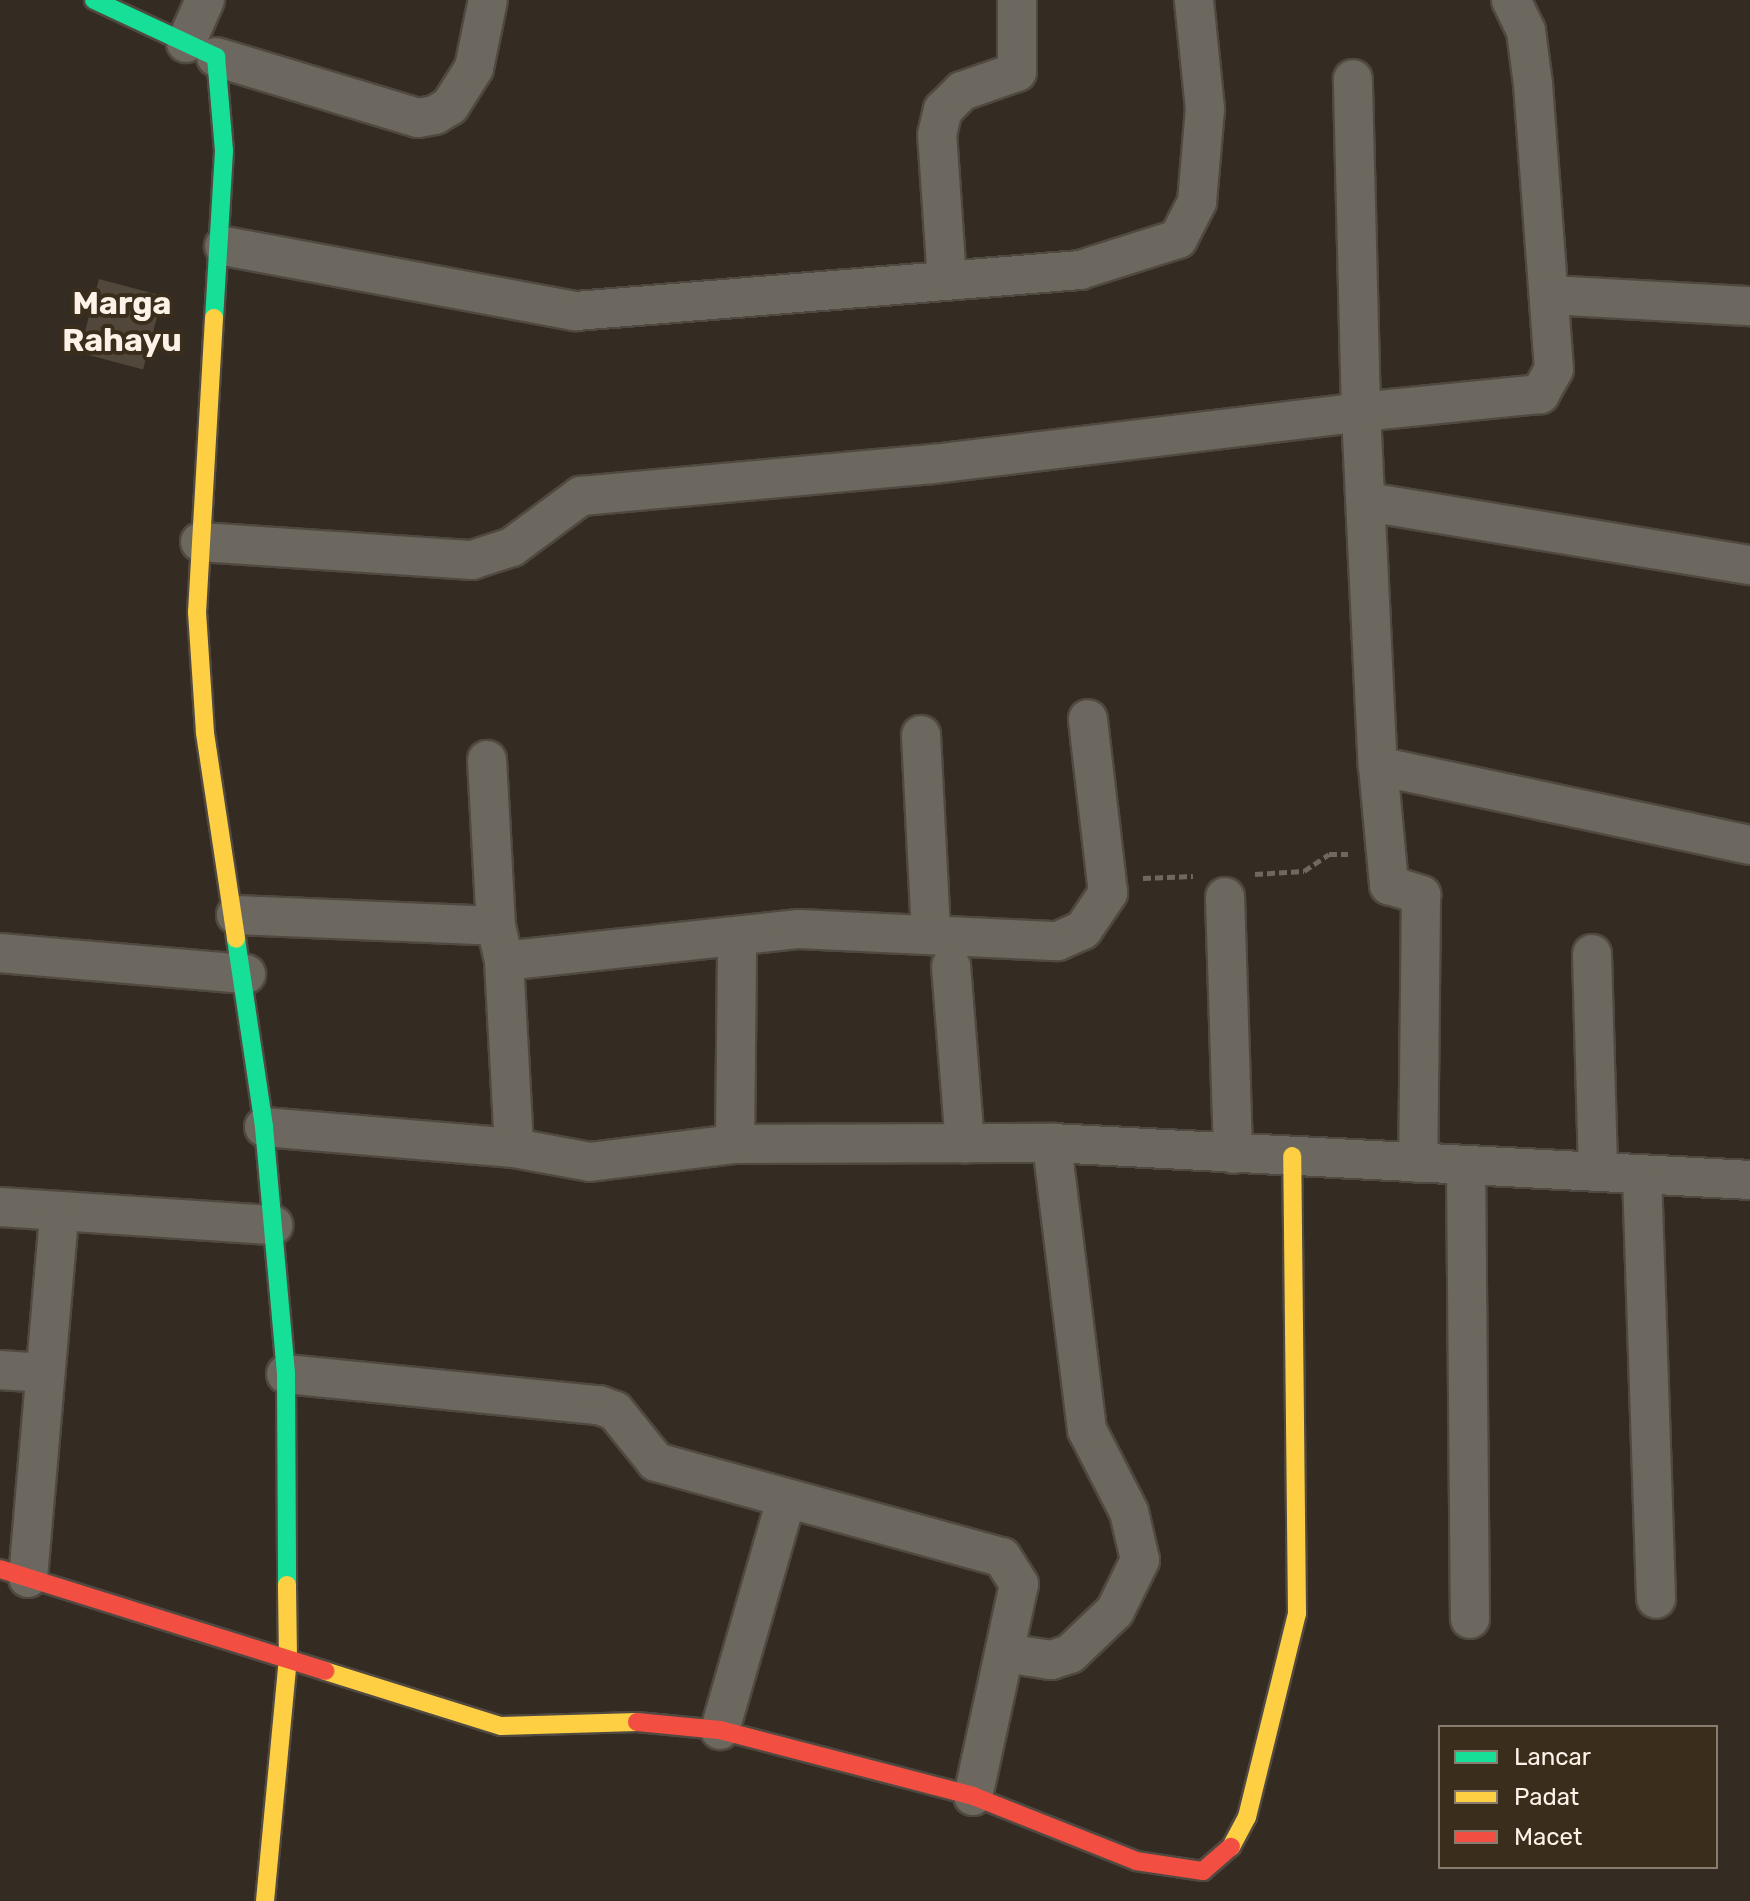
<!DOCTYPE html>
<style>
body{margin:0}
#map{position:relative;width:1750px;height:1901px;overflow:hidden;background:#342c23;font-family:Rubik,sans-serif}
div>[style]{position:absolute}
.building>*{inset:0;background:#51483b;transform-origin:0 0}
.path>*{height:5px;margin-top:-2.5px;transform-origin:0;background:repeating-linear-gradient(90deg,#6f6861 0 8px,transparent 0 12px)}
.roads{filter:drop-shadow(2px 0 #504941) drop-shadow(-2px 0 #504941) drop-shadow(0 2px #504941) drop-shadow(0 -2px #504941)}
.street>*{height:38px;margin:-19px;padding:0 19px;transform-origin:19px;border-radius:19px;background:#6d685f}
.fast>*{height:18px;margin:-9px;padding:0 9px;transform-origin:9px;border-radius:9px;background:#16e098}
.slow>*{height:18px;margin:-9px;padding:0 9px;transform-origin:9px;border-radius:9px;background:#ffcf43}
.jam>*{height:18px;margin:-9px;padding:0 9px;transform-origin:9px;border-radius:9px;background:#f24e42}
span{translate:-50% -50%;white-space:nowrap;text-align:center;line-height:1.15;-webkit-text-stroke:8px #3b2d1c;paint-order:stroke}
.quarter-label{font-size:32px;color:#fcf2e8;font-weight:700}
.legend{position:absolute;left:1438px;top:1725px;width:280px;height:144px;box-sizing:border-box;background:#3b2d1c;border:2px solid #887c6e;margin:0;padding:10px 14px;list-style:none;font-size:24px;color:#fcf2e8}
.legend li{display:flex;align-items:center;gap:16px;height:40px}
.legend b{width:40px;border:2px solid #887c6e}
</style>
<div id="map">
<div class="building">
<div style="left:99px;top:279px;width:66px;height:76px;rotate:15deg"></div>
</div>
<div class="path">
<div style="left:1255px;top:874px;width:49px;rotate:-3.5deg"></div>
<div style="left:1304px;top:871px;width:30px;rotate:-34deg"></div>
<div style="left:1329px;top:854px;width:19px"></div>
<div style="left:1143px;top:878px;width:50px;rotate:-2.3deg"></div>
</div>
<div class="roads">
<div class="street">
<div style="left:1511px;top:0;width:34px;rotate:64deg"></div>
<div style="left:1526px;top:31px;width:53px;rotate:82.5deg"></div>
<div style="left:1533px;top:84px;width:286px;rotate:85.8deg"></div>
<div style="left:1554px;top:369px;width:29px;rotate:119deg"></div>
<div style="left:1540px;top:394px;width:180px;rotate:174.3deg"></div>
<div style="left:1361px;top:412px;width:354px;rotate:87.3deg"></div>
<div style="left:1378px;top:766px;width:380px;rotate:12deg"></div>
<div style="left:186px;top:43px;width:47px;rotate:-66.2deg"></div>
<div style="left:216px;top:57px;width:211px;rotate:16.8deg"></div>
<div style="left:418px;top:118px;width:17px;rotate:-10deg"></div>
<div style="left:435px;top:115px;width:17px;rotate:-31deg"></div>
<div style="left:450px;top:106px;width:45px;rotate:-57.7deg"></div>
<div style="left:474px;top:68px;width:69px;rotate:-78.4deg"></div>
<div style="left:224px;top:246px;width:358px;rotate:10.5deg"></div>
<div style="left:576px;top:311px;width:506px;rotate:-4.65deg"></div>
<div style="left:1080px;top:270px;width:103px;rotate:-17.6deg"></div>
<div style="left:1178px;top:239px;width:42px;rotate:-62.8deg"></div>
<div style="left:1197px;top:202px;width:93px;rotate:-85.1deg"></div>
<div style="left:1205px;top:109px;width:110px;rotate:-95.8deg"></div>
<div style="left:947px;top:280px;width:145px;rotate:-93.9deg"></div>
<div style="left:937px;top:135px;width:26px;rotate:-77deg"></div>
<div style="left:943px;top:110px;width:27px;rotate:-45deg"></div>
<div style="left:962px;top:91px;width:58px;rotate:-19.1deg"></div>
<div style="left:1017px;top:72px;width:72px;rotate:-90deg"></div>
<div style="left:1551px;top:295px;width:199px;rotate:3.2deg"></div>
<div style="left:1368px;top:502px;width:387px;rotate:9.4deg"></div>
<div style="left:200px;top:542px;width:273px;rotate:3.8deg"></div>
<div style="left:472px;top:560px;width:42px;rotate:-18deg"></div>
<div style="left:512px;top:547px;width:86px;rotate:-36.5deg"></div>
<div style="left:581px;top:496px;width:353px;rotate:-5.2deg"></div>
<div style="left:933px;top:464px;width:431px;rotate:-6.9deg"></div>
<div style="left:1361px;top:412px;width:333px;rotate:-91.4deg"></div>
<div style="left:921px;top:735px;width:200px;rotate:87.1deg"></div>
<div style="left:487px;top:760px;width:166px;rotate:86.9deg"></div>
<div style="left:1378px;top:766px;width:120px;rotate:84.7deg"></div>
<div style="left:1389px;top:885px;width:34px;rotate:17deg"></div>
<div style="left:1421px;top:895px;width:268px;rotate:90.6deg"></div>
<div style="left:1225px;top:897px;width:257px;rotate:88.2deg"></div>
<div style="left:236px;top:915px;width:260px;rotate:2.4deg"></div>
<div style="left:496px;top:926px;width:36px;rotate:77deg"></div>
<div style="left:504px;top:961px;width:297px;rotate:-6.2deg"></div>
<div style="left:799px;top:929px;width:259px;rotate:2.7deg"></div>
<div style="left:1058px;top:941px;width:27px;rotate:-24deg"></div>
<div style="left:1083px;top:930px;width:45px;rotate:-56deg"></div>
<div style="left:1108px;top:893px;width:175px;rotate:-96.6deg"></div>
<div style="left:0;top:953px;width:247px;rotate:4.9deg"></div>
<div style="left:1592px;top:954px;width:218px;rotate:88.4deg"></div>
<div style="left:504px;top:961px;width:187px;rotate:86.9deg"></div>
<div style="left:951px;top:966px;width:178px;rotate:85.5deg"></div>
<div style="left:264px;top:1127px;width:251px;rotate:4.8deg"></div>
<div style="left:514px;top:1148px;width:77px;rotate:10.4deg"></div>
<div style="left:590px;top:1162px;width:146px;rotate:-7.1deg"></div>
<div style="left:735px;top:1144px;width:317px;rotate:-0.2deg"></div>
<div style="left:1052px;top:1143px;width:699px;rotate:3.03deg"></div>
<div style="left:735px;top:1144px;width:204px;rotate:-89.4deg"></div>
<div style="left:1466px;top:1165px;width:454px;rotate:89.5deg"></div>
<div style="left:1642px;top:1175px;width:424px;rotate:88.1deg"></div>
<div style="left:0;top:1207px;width:274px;rotate:3.8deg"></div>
<div style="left:0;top:1370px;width:45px;rotate:3.8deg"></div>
<div style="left:286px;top:1374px;width:315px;rotate:5.7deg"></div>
<div style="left:599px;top:1405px;width:17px;rotate:21deg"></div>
<div style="left:615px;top:1411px;width:65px;rotate:51.2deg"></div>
<div style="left:656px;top:1462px;width:359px;rotate:15.4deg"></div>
<div style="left:1002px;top:1557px;width:32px;rotate:58deg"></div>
<div style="left:1019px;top:1584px;width:217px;rotate:102.2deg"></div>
<div style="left:28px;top:1578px;width:366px;rotate:-85.1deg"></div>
<div style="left:1005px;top:1653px;width:47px;rotate:8.7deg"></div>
<div style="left:1051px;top:1660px;width:20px;rotate:-18deg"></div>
<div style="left:1070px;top:1654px;width:62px;rotate:-43.7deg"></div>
<div style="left:1115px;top:1611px;width:57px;rotate:-63.9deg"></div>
<div style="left:1140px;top:1560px;width:49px;rotate:-102.9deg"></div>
<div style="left:1129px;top:1512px;width:92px;rotate:-117.1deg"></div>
<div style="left:1087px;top:1430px;width:289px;rotate:-97deg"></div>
<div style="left:720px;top:1730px;width:239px;rotate:-74deg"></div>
</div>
<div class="fast">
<div style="left:94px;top:0;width:135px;rotate:25deg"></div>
<div style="left:216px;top:57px;width:94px;rotate:85.1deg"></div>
<div style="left:224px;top:151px;width:167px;rotate:93.4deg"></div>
<div style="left:236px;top:939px;width:190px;rotate:81.5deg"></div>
<div style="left:264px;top:1127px;width:248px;rotate:84.9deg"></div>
<div style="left:286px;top:1374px;width:211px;rotate:89.7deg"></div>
</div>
<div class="slow">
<div style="left:214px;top:318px;width:294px;rotate:93.3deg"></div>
<div style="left:197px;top:612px;width:121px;rotate:86.2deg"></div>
<div style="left:205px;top:733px;width:208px;rotate:81.4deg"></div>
<div style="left:325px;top:1671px;width:184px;rotate:17.4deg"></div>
<div style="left:501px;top:1726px;width:136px;rotate:-1.7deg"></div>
<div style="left:1231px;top:1847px;width:34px;rotate:-62deg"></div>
<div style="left:1247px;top:1817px;width:210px;rotate:-76.2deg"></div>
<div style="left:1297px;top:1613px;width:457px;rotate:-90.6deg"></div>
<div style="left:265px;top:1901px;width:244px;rotate:-84.6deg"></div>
<div style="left:288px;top:1658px;width:73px;rotate:-90.8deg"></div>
</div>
<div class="jam">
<div style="left:0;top:1569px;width:341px;rotate:17.4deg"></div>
<div style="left:637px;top:1722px;width:83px;rotate:5.5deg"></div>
<div style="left:720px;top:1730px;width:261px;rotate:14.6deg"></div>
<div style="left:973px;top:1796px;width:175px;rotate:21.7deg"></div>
<div style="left:1136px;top:1861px;width:68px;rotate:8.5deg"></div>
<div style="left:1203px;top:1871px;width:37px;rotate:-41deg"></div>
</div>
</div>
<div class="quarter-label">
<span style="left:122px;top:322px">Marga<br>Rahayu</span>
</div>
<ul class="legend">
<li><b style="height:10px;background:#16e098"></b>Lancar</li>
<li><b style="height:10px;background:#ffcf43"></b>Padat</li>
<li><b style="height:10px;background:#f24e42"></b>Macet</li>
</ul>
</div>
